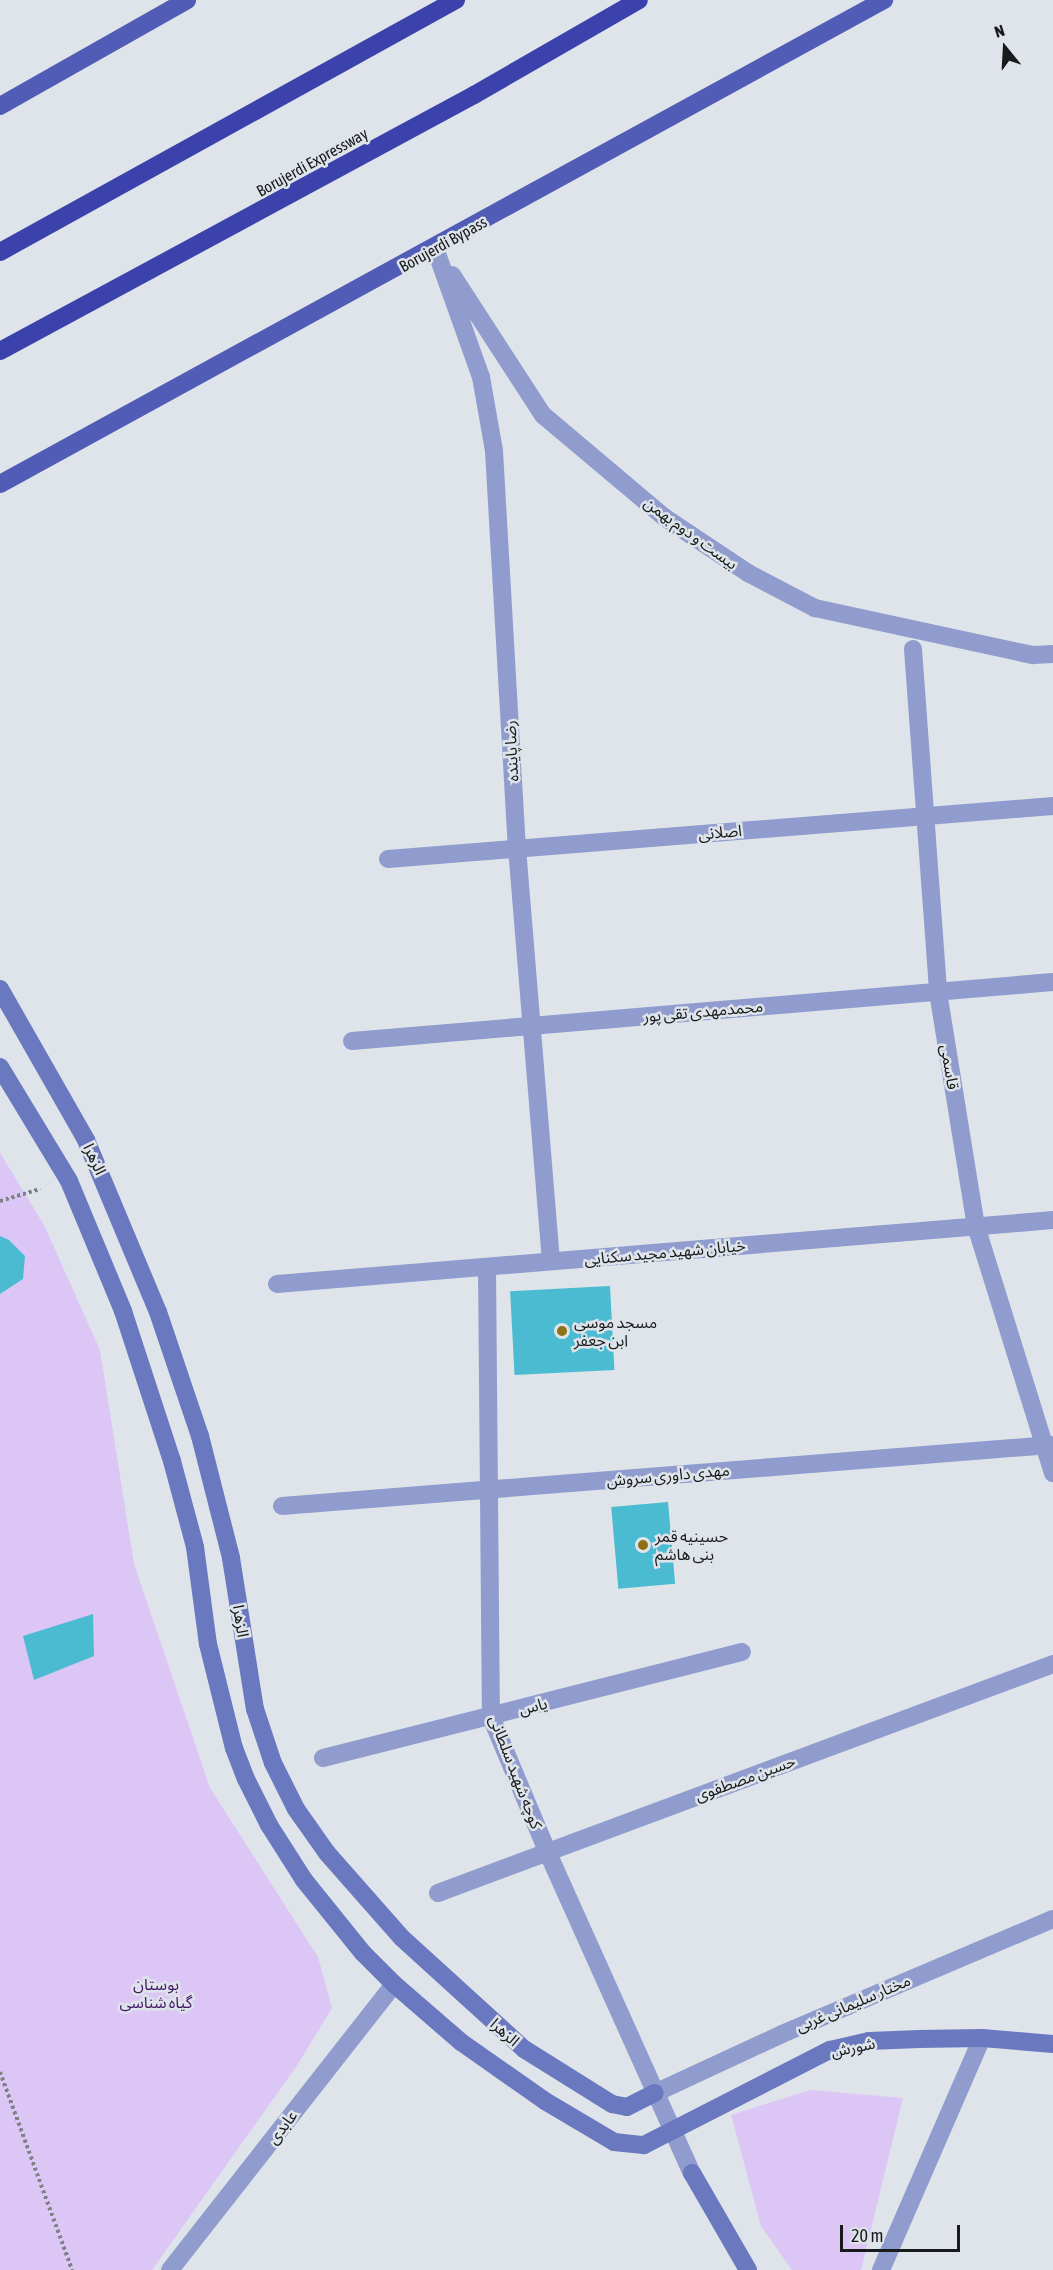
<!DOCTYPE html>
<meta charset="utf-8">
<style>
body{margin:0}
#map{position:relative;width:1053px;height:2270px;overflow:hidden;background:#dee4e9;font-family:"Asap Condensed","Noto Sans Arabic",sans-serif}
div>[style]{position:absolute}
.green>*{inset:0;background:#dcc6f6}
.building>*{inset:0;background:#4abbd1;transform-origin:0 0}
.path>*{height:4px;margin-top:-2px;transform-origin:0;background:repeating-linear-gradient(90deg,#7e8285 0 3px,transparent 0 6px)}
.street>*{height:18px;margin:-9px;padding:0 9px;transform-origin:9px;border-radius:9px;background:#909cce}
.secondary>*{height:18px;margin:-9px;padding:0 9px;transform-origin:9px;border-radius:9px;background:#6a78c0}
.primary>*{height:18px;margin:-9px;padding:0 9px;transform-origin:9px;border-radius:9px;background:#505cb5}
.highway>*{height:18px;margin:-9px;padding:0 9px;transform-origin:9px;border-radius:9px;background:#3b42ab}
.dots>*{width:16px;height:16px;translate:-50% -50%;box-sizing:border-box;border:3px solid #dee4e9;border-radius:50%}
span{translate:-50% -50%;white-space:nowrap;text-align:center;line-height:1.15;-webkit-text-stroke:5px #dee4e9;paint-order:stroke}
.street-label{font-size:16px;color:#181a1c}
.poi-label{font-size:16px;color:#181a1c}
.left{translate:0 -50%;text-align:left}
.park-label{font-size:16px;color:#451769}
.north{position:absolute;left:975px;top:18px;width:60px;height:60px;-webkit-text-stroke:4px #dee4e9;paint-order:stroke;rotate:342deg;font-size:16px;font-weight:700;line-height:24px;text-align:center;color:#181a1c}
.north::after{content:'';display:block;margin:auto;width:21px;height:27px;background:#181a1c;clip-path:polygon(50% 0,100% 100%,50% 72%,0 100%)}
.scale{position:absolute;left:840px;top:2225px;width:120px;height:27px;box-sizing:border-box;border:3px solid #181a1c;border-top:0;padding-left:8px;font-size:18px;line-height:21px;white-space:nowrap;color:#181a1c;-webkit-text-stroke:4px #dee4e9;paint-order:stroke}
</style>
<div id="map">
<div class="green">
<div style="clip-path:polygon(0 1153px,44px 1225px,100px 1350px,134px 1564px,210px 1788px,318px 1957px,332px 2008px,298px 2064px,152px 2270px,0 2270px)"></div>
<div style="clip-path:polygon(810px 2090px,903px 2098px,861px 2270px,792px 2270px,761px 2226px,731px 2115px)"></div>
</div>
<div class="building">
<div style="clip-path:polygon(0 1236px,9px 1240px,25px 1256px,23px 1279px,0 1294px)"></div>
<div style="left:610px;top:1286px;width:84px;height:100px;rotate:87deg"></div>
<div style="left:668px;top:1502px;width:82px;height:57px;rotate:85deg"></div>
<div style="clip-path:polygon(93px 1614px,94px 1656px,34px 1680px,23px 1636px)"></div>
</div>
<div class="path">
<div style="left:0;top:1201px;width:42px;rotate:-16.7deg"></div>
<div style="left:0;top:2072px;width:211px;rotate:70deg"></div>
</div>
<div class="street">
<div style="left:435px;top:248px;width:137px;rotate:70.4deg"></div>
<div style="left:481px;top:377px;width:75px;rotate:80deg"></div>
<div style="left:494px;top:451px;width:398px;rotate:86.7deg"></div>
<div style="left:517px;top:848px;width:414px;rotate:85.3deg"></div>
<div style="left:452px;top:275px;width:167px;rotate:57deg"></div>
<div style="left:543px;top:415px;width:158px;rotate:40.1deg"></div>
<div style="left:664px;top:517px;width:101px;rotate:33.7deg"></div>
<div style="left:748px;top:573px;width:76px;rotate:27.6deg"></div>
<div style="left:815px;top:608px;width:223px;rotate:12.2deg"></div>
<div style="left:1033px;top:655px;width:20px;rotate:-3deg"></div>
<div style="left:913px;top:649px;width:344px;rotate:85.8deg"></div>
<div style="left:938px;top:992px;width:237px;rotate:80.8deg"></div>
<div style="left:976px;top:1226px;width:259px;rotate:72.7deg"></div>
<div style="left:388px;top:859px;width:667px;rotate:-4.56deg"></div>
<div style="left:352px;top:1041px;width:703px;rotate:-4.81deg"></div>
<div style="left:487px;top:1267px;width:450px;rotate:89.5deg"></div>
<div style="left:491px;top:1717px;width:145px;rotate:67.3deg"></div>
<div style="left:547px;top:1851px;width:353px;rotate:65.8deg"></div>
<div style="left:277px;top:1284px;width:779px;rotate:-4.71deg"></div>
<div style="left:282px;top:1506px;width:771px;rotate:-4.54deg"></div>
<div style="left:323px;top:1758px;width:432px;rotate:-14.2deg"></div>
<div style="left:438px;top:1893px;width:656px;rotate:-20.42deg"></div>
<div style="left:655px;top:2093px;width:140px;rotate:-24.9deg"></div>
<div style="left:782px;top:2034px;width:294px;rotate:-23deg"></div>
<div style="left:170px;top:2270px;width:363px;rotate:-51.9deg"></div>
<div style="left:881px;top:2270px;width:253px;rotate:-66.5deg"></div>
</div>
<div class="secondary">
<div style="left:0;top:989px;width:174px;rotate:60.3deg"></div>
<div style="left:86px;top:1140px;width:186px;rotate:67.3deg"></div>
<div style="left:158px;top:1312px;width:131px;rotate:71.3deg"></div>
<div style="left:200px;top:1436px;width:126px;rotate:75.7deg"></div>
<div style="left:231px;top:1558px;width:153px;rotate:81deg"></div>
<div style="left:255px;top:1709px;width:57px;rotate:71.6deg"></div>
<div style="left:273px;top:1763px;width:51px;rotate:63.4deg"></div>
<div style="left:296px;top:1809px;width:54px;rotate:54.8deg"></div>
<div style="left:327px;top:1853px;width:113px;rotate:48.6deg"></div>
<div style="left:402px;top:1938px;width:165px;rotate:42.3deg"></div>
<div style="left:524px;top:2049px;width:104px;rotate:32deg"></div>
<div style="left:612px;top:2104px;width:15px;rotate:11deg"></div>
<div style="left:627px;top:2107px;width:31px;rotate:-27deg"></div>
<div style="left:0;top:1067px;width:133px;rotate:58.8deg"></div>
<div style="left:69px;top:1181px;width:141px;rotate:67.4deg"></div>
<div style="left:123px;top:1311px;width:158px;rotate:71.9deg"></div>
<div style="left:172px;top:1461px;width:89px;rotate:75deg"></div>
<div style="left:195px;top:1547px;width:98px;rotate:82.4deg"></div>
<div style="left:208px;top:1644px;width:107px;rotate:76deg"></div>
<div style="left:234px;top:1748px;width:33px;rotate:69deg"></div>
<div style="left:246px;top:1779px;width:51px;rotate:63.4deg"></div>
<div style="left:269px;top:1825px;width:65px;rotate:57.5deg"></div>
<div style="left:304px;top:1880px;width:94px;rotate:51.1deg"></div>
<div style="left:363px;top:1953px;width:44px;rotate:45deg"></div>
<div style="left:394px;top:1984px;width:89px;rotate:40.9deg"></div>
<div style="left:461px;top:2042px;width:103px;rotate:35.1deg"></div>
<div style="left:545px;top:2101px;width:80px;rotate:30.7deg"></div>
<div style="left:614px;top:2142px;width:30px;rotate:6deg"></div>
<div style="left:644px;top:2145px;width:209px;rotate:-27.1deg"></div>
<div style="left:830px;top:2050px;width:40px;rotate:-13deg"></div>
<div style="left:869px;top:2041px;width:50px;rotate:-2.3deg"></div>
<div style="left:919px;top:2039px;width:63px;rotate:-0.9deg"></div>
<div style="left:982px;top:2038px;width:71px;rotate:4.8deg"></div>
<div style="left:692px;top:2173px;width:112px;rotate:60deg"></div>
</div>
<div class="primary">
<div style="left:0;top:106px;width:215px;rotate:-29.5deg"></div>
<div style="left:0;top:484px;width:1008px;rotate:-28.7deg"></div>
</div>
<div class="highway">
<div style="left:0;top:252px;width:521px;rotate:-28.93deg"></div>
<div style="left:0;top:351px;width:539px;rotate:-28.37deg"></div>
<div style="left:474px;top:95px;width:190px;rotate:-29.9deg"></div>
</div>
<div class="dots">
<div style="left:562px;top:1331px;background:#8e7115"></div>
<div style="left:643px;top:1545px;background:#8e7115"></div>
</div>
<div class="street-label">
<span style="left:312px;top:162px;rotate:-29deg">Borujerdi Expressway</span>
<span style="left:443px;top:244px;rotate:-29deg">Borujerdi Bypass</span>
<span style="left:691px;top:533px;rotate:36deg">بیست و دوم بهمن</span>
<span style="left:511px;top:751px;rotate:-93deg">رضا پاینده</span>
<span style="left:720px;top:832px;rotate:-5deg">اصلانی</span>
<span style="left:703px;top:1011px;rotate:-5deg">محمدمهدی تقی پور</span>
<span style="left:950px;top:1067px;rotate:81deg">قاسمی</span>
<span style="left:95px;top:1159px;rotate:65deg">الزهرا</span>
<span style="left:665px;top:1252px;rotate:-5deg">خیابان شهید مجید سکنایی</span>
<span style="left:668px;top:1475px;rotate:-5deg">مهدی داوری سروش</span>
<span style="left:241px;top:1621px;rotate:81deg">الزهرا</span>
<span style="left:533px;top:1706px;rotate:-14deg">یاس</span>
<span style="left:516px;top:1772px;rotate:69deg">کوچه شهید سلطانی</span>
<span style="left:745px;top:1778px;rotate:-20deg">حسین مصطفوی</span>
<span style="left:853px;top:2003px;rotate:-23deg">مختار سلیمانی غربی</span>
<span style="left:505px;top:2032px;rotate:42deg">الزهرا</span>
<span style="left:853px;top:2047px;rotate:-12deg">شورش</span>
<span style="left:282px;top:2127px;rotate:-52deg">عابدی</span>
</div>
<div class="poi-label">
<span class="left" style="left:574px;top:1331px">مسجد موسی<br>ابن جعفر</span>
<span class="left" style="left:655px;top:1545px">حسینیه قمر<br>بنی هاشم</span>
</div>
<div class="park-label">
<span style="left:156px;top:1993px">بوستان<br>گیاه شناسی</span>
</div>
<div class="north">N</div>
<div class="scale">20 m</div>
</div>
